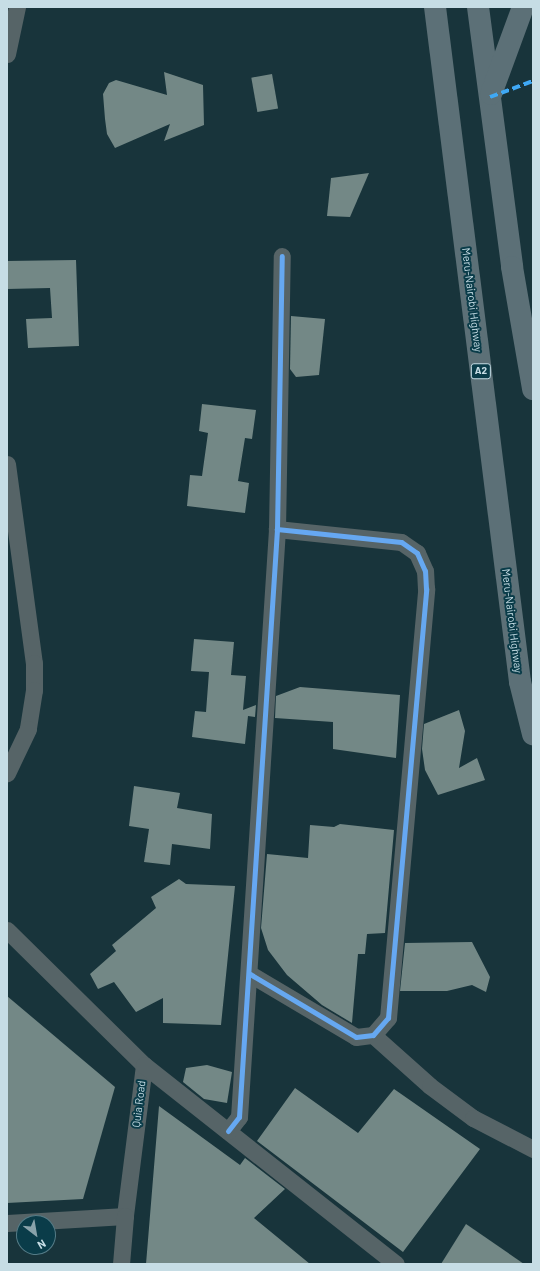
<!DOCTYPE html>
<style>
body{margin:0}
#map{position:relative;width:540px;height:1271px;overflow:hidden;background:#18343b;font-family:Barlow,sans-serif}
div>[style]{position:absolute}
.building>*{inset:0;background:#738886;transform-origin:0 0}
.street>*{height:17px;margin:-8.5px;padding:0 8.5px;transform-origin:8.5px;border-radius:8.5px;background:#566467}
.highway>*{height:22px;margin:-11px;padding:0 11px;transform-origin:11px;border-radius:11px;background:#5c7077}
.quiet>*{height:4px;margin-top:-2px;transform-origin:0;background:repeating-linear-gradient(90deg,#3fa9f5 0 8px,transparent 0 12px)}
.cycleway>*{height:5px;margin:-2.5px;padding:0 2.5px;transform-origin:2.5px;border-radius:2.5px;background:#66a8f1}
span{translate:-50% -50%;white-space:nowrap;text-align:center;line-height:1.15;-webkit-text-stroke:4px #0a3c49;paint-order:stroke}
.shield-label span{padding:1px 3px;background:#0a3c49;border:1px solid;border-radius:3px;-webkit-text-stroke-width:0}
.shield-label{font-size:10px;color:#c6dde5;font-weight:700}
.street-label{font-size:11px;color:#c6dde5}
.frame{position:absolute;inset:0;border:8px solid #c6dde5;pointer-events:none}
.north{position:absolute;left:16px;top:1215px;width:40px;height:40px;box-sizing:border-box;background:#0a3c49;border:1px solid #557c87;border-radius:50%;rotate:149deg;font-size:11px;font-weight:700;line-height:16px;text-align:center;color:#c6dde5}
.north::after{content:'';display:block;margin:auto;width:14px;height:18px;background:#89a2aa;clip-path:polygon(50% 0,100% 100%,50% 72%,0 100%)}
</style>
<div id="map">
<div class="building">
<div style="clip-path:polygon(164px 72px,203px 85px,204px 125px,164px 141px,170px 124px,115px 148px,107px 134px,105px 119px,103px 94px,109px 83px,116px 80px,167px 95px)"></div>
<div style="left:272px;top:74px;width:35px;height:21px;rotate:80deg"></div>
<div style="clip-path:polygon(369px 173px,350px 217px,327px 216px,331px 178px)"></div>
<div style="clip-path:polygon(76px 260px,79px 346px,28px 348px,26px 319px,52px 318px,50px 288px,7px 289px,7px 261px)"></div>
<div style="clip-path:polygon(291px 316px,325px 319px,319px 375px,296px 377px,290px 369px)"></div>
<div style="clip-path:polygon(202px 404px,256px 410px,252px 439px,245px 438px,238px 481px,249px 483px,245px 513px,187px 506px,190px 475px,202px 476px,208px 433px,199px 431px)"></div>
<div style="clip-path:polygon(194px 639px,234px 642px,231px 675px,246px 676px,243px 710px,256px 705px,255px 717px,248px 716px,245px 744px,192px 737px,195px 711px,206px 712px,209px 672px,191px 671px)"></div>
<div style="clip-path:polygon(300px 687px,400px 695px,396px 758px,333px 749px,333px 722px,275px 718px,276px 696px)"></div>
<div style="clip-path:polygon(459px 710px,465px 731px,459px 768px,477px 758px,485px 780px,438px 795px,425px 770px,422px 749px,424px 724px)"></div>
<div style="clip-path:polygon(134px 786px,180px 793px,177px 808px,212px 814px,210px 849px,172px 844px,170px 865px,144px 862px,149px 829px,129px 826px)"></div>
<div style="clip-path:polygon(340px 824px,394px 830px,385px 933px,367px 934px,365px 954px,358px 954px,352px 1023px,322px 1005px,287px 975px,268px 950px,261px 928px,267px 854px,308px 858px,310px 825px,334px 827px)"></div>
<div style="clip-path:polygon(179px 879px,186px 884px,235px 886px,221px 1025px,163px 1023px,163px 998px,136px 1012px,114px 982px,98px 989px,90px 974px,116px 951px,112px 945px,156px 908px,151px 897px)"></div>
<div style="clip-path:polygon(472px 942px,490px 977px,486px 992px,472px 985px,447px 991px,400px 991px,405px 943px)"></div>
<div style="clip-path:polygon(7px 996px,115px 1087px,83px 1199px,7px 1203px)"></div>
<div style="clip-path:polygon(207px 1065px,232px 1072px,227px 1103px,204px 1099px,183px 1082px,186px 1068px)"></div>
<div style="clip-path:polygon(295px 1088px,358px 1133px,394px 1089px,480px 1149px,403px 1252px,257px 1141px)"></div>
<div style="clip-path:polygon(159px 1106px,240px 1165px,245px 1158px,285px 1189px,254px 1218px,310px 1264px,146px 1264px)"></div>
<div style="clip-path:polygon(466px 1224px,524px 1264px,441px 1264px)"></div>
</div>
<div class="street">
<div style="left:7px;top:54px;width:48px;rotate:-78deg"></div>
<div style="left:7px;top:464px;width:201px;rotate:82.3deg"></div>
<div style="left:34px;top:663px;width:27px;rotate:90deg"></div>
<div style="left:34px;top:690px;width:39px;rotate:99deg"></div>
<div style="left:28px;top:729px;width:49px;rotate:115.5deg"></div>
<div style="left:7px;top:930px;width:192px;rotate:44.6deg"></div>
<div style="left:144px;top:1065px;width:152px;rotate:97.2deg"></div>
<div style="left:125px;top:1216px;width:118px;rotate:176.6deg"></div>
<div style="left:250px;top:974px;width:123px;rotate:30.7deg"></div>
<div style="left:356px;top:1037px;width:17px;rotate:-7deg"></div>
<div style="left:373px;top:1035px;width:23px;rotate:-49deg"></div>
<div style="left:388px;top:1018px;width:431px;rotate:-84.9deg"></div>
<div style="left:426px;top:589px;width:18px;rotate:-93deg"></div>
<div style="left:425px;top:571px;width:20px;rotate:-114deg"></div>
<div style="left:417px;top:553px;width:19px;rotate:-145deg"></div>
<div style="left:401px;top:542px;width:125px;rotate:-174deg"></div>
<div style="left:373px;top:1035px;width:76px;rotate:41.8deg"></div>
<div style="left:430px;top:1086px;width:54px;rotate:36.7deg"></div>
<div style="left:473px;top:1118px;width:68px;rotate:27.3deg"></div>
<div style="left:144px;top:1065px;width:321px;rotate:38.3deg"></div>
<div style="left:228px;top:1131px;width:18px;rotate:-52deg"></div>
<div style="left:239px;top:1117px;width:589px;rotate:-86.3deg"></div>
<div style="left:277px;top:529px;width:273px;rotate:-89deg"></div>
<div style="left:121px;top:1264px;width:48px;rotate:-85.2deg"></div>
</div>
<div class="highway">
<div style="left:435px;top:7px;width:680px;rotate:82.82deg"></div>
<div style="left:520px;top:682px;width:54px;rotate:76deg"></div>
<div style="left:478px;top:7px;width:262px;rotate:82.5deg"></div>
<div style="left:512px;top:267px;width:124px;rotate:80.2deg"></div>
<div style="left:491px;top:94px;width:93px;rotate:-69.8deg"></div>
</div>
<div class="quiet">
<div style="left:490px;top:97px;width:46px;rotate:-20.4deg"></div>
</div>
<div class="cycleway">
<div style="left:250px;top:974px;width:123px;rotate:30.7deg"></div>
<div style="left:356px;top:1037px;width:17px;rotate:-7deg"></div>
<div style="left:373px;top:1035px;width:23px;rotate:-49deg"></div>
<div style="left:388px;top:1018px;width:431px;rotate:-84.9deg"></div>
<div style="left:426px;top:589px;width:18px;rotate:-93deg"></div>
<div style="left:425px;top:571px;width:20px;rotate:-114deg"></div>
<div style="left:417px;top:553px;width:19px;rotate:-145deg"></div>
<div style="left:401px;top:542px;width:125px;rotate:-174deg"></div>
<div style="left:228px;top:1131px;width:18px;rotate:-52deg"></div>
<div style="left:239px;top:1117px;width:589px;rotate:-86.3deg"></div>
<div style="left:277px;top:529px;width:273px;rotate:-89deg"></div>
</div>
<div class="shield-label">
<span style="left:481px;top:371px">A2</span>
</div>
<div class="street-label">
<span style="left:472px;top:300px;rotate:83deg">Meru-Nairobi Highway</span>
<span style="left:512px;top:621px;rotate:83deg">Meru-Nairobi Highway</span>
<span style="left:139px;top:1104px;rotate:-83deg">Quia Road</span>
</div>
<div class="frame"></div>
<div class="north">N</div>
</div>
